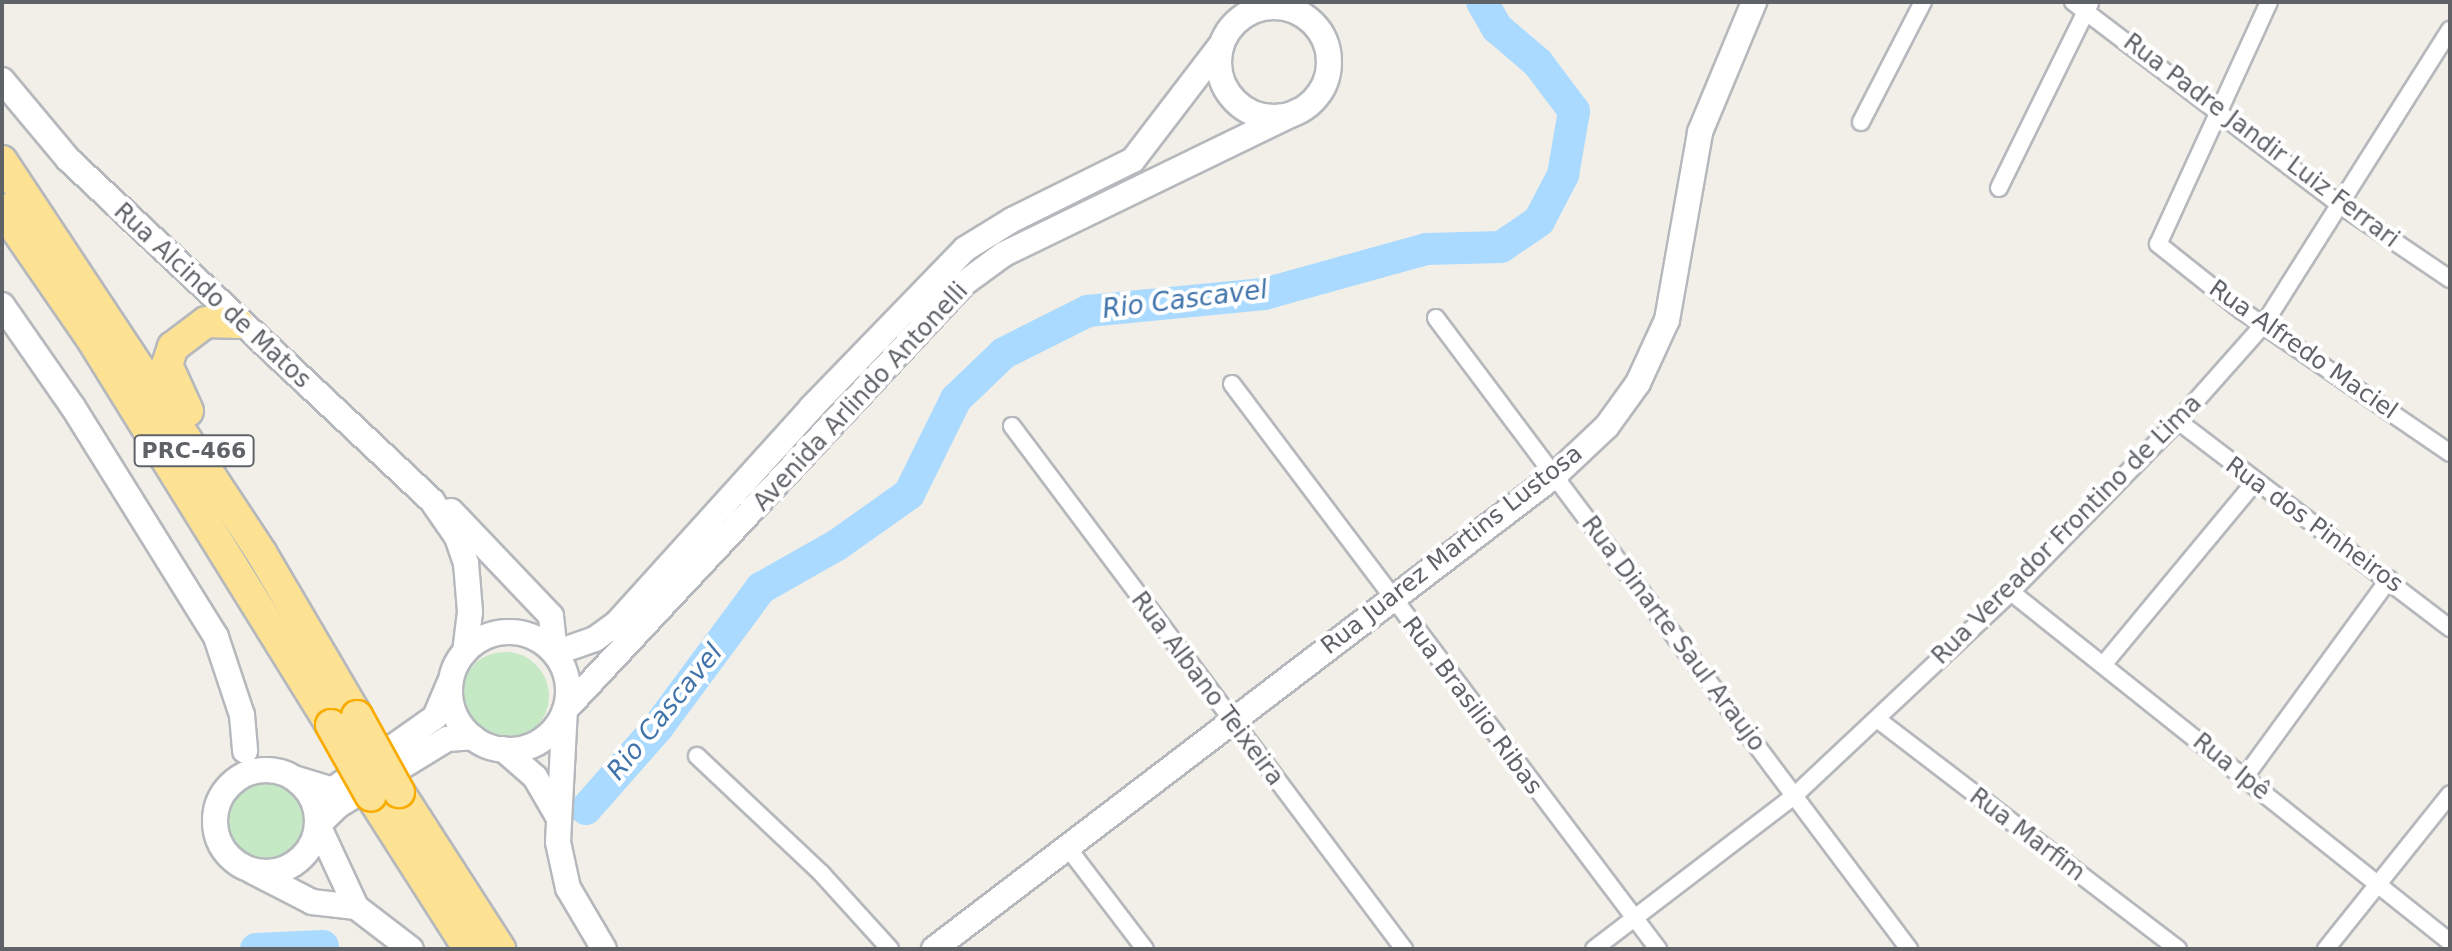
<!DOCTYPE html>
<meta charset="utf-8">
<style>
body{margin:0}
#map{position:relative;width:2452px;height:951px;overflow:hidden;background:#f1efe8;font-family:"DejaVu Sans",sans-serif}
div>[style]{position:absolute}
.green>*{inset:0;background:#c5e8c5}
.round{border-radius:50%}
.river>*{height:32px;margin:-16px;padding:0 16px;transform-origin:16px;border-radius:16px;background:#aadaff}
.roads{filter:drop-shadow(2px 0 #b5b8bc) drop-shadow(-2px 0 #b5b8bc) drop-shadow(0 2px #b5b8bc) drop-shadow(0 -2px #b5b8bc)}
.street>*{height:16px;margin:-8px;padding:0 8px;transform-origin:8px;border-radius:8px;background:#fff}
.secondary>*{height:24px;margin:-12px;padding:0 12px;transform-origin:12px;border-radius:12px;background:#fff}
.secondary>.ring{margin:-12px;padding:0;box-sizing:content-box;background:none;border:24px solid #fff;border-radius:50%}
.highway>*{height:30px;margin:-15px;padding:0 15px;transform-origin:15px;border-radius:15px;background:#fde293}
.bridges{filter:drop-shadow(2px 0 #f9ab00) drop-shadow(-2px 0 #f9ab00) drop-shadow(0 2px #f9ab00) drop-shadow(0 -2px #f9ab00)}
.highway-bridge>*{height:30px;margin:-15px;padding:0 15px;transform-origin:15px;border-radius:15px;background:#fde293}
span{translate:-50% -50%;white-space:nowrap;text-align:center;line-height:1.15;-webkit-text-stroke:8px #fff;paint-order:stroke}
.shield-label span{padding:2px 6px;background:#fff;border:2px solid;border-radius:6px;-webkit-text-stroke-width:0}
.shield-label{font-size:22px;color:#5f6368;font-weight:700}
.street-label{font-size:24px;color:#5f6368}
.water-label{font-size:26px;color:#4174aa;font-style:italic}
.frame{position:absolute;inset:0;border:4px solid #5f6368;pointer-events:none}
</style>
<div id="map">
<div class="green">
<div class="round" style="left:461px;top:652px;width:88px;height:88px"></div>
<div class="round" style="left:224px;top:778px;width:84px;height:84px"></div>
</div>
<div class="river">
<div style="left:586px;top:809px;width:109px;rotate:-48.7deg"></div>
<div style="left:658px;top:727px;width:173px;rotate:-53.5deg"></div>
<div style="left:761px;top:588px;width:87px;rotate:-29.5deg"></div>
<div style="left:837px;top:545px;width:88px;rotate:-35.3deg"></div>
<div style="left:909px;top:494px;width:106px;rotate:-63.7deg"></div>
<div style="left:956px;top:399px;width:66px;rotate:-43.8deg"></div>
<div style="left:1004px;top:353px;width:94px;rotate:-26.6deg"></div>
<div style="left:1088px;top:311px;width:177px;rotate:-5.5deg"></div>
<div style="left:1264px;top:294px;width:168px;rotate:-15.5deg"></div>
<div style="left:1426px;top:249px;width:75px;rotate:-1.5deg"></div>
<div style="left:1501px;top:247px;width:46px;rotate:-34.4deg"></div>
<div style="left:1539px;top:221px;width:52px;rotate:-62.4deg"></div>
<div style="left:1563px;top:175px;width:65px;rotate:-80.2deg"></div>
<div style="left:1574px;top:111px;width:60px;rotate:-126.9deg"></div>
<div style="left:1538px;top:63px;width:54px;rotate:-139.5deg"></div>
<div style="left:1497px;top:28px;width:30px;rotate:-120deg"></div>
<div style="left:256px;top:949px;width:67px;rotate:-2.6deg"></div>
</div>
<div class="roads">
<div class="street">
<div style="left:2073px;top:2px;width:338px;rotate:37.2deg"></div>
<div style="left:2342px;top:206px;width:130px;rotate:34.1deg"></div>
<div style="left:2269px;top:2px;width:266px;rotate:114.6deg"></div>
<div style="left:2158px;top:244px;width:106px;rotate:38.5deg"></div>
<div style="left:2241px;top:310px;width:253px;rotate:34.4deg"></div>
<div style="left:1861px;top:122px;width:135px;rotate:-62.7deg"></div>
<div style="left:1999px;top:188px;width:206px;rotate:-63.8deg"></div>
<div style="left:1436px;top:318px;width:789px;rotate:53.14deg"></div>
<div style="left:1232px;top:384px;width:708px;rotate:52.98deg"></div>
<div style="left:2178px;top:421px;width:342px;rotate:37.3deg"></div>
<div style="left:1012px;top:426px;width:654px;rotate:53.15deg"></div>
<div style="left:2011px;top:592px;width:561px;rotate:38.56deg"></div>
<div style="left:2103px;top:665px;width:236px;rotate:-50.3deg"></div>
<div style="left:1877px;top:719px;width:379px;rotate:37.4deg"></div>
<div style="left:697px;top:756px;width:172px;rotate:43.3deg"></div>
<div style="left:822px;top:874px;width:101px;rotate:47.8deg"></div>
<div style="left:2244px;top:778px;width:246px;rotate:-53.9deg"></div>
<div style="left:1068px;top:848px;width:127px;rotate:52.7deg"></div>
<div style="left:1594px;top:949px;width:252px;rotate:-37.4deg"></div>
<div style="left:1794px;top:796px;width:298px;rotate:-43.2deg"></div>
<div style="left:2011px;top:592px;width:239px;rotate:-45.7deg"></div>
<div style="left:2178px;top:421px;width:130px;rotate:-48.4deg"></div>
<div style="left:2264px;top:324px;width:348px;rotate:-57.7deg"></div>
<div style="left:2326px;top:949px;width:198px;rotate:-51.3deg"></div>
</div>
<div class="secondary">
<div class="ring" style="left:1219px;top:7px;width:86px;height:86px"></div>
<div style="left:2px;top:80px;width:104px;rotate:50.1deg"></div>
<div style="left:69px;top:160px;width:498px;rotate:43.2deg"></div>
<div style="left:432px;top:501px;width:44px;rotate:55.2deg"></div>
<div style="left:457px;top:537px;width:28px;rotate:71deg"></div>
<div style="left:466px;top:563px;width:49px;rotate:85.3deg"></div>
<div style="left:470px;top:612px;width:40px;rotate:97.1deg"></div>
<div style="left:2px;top:305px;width:124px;rotate:55.2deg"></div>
<div style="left:73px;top:407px;width:271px;rotate:58.1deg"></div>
<div style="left:216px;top:637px;width:82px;rotate:71.6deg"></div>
<div style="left:242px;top:715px;width:36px;rotate:85deg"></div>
<div style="left:451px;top:511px;width:145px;rotate:46.4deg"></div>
<div style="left:551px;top:616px;width:37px;rotate:84deg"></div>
<div class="ring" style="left:450px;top:632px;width:94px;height:94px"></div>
<div style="left:555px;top:653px;width:42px;rotate:-19.3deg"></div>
<div style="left:595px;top:639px;width:27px;rotate:-36deg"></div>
<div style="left:617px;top:623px;width:290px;rotate:-47.9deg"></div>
<div style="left:811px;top:408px;width:221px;rotate:-45.9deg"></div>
<div style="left:965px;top:249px;width:55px;rotate:-31.7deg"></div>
<div style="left:1012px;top:220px;width:135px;rotate:-26.4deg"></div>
<div style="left:1133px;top:160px;width:145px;rotate:-52.6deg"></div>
<div style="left:503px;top:749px;width:43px;rotate:41.2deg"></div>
<div style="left:535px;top:777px;width:44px;rotate:59.9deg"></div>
<div class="ring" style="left:215px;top:770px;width:78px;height:78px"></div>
<div style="left:297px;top:779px;width:37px;rotate:17deg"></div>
<div style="left:332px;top:790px;width:126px;rotate:-35.3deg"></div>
<div style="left:435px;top:717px;width:36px;rotate:-67deg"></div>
<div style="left:318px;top:825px;width:29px;rotate:-44deg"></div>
<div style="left:339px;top:805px;width:127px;rotate:-31.4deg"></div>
<div style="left:447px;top:739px;width:26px;rotate:-4deg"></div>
<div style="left:318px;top:825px;width:90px;rotate:65.1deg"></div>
<div style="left:252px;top:871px;width:68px;rotate:27.3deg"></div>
<div style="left:312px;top:902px;width:44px;rotate:6.5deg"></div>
<div style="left:356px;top:907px;width:69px;rotate:37.4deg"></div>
<div style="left:604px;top:949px;width:71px;rotate:-120.5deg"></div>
<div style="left:568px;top:888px;width:47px;rotate:-102.3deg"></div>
<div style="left:558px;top:842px;width:132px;rotate:-87deg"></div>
<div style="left:565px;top:710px;width:583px;rotate:-46.95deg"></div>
<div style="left:963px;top:284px;width:51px;rotate:-36.2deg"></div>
<div style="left:1004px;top:254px;width:326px;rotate:-25.9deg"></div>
<div style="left:934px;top:949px;width:780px;rotate:-37.34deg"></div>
<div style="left:1554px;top:476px;width:73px;rotate:-43.3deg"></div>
<div style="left:1607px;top:426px;width:53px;rotate:-54.2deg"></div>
<div style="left:1638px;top:383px;width:69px;rotate:-65.3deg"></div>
<div style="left:1667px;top:320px;width:191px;rotate:-80deg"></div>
<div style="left:1700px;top:132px;width:141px;rotate:-67.4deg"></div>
</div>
<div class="highway">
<div style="left:2px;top:161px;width:471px;rotate:56.5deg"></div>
<div style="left:262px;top:554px;width:188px;rotate:59.6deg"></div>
<div style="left:2px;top:209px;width:160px;rotate:55.4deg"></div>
<div style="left:93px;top:341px;width:452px;rotate:58.2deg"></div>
<div style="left:188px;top:411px;width:51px;rotate:-114.5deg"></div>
<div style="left:167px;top:365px;width:19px;rotate:-72deg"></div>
<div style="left:173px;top:347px;width:41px;rotate:-37.1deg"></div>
<div style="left:206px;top:322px;width:32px;rotate:2deg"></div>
<div style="left:399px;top:792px;width:187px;rotate:57.2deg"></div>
<div style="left:371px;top:796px;width:182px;rotate:57.4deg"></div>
</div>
</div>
<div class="bridges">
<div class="highway-bridge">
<div style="left:357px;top:716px;width:87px;rotate:61.1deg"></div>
<div style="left:331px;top:725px;width:81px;rotate:60.6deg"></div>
</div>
</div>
<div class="shield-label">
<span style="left:194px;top:451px">PRC-466</span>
</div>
<div class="street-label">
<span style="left:2261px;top:141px;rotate:37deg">Rua Padre Jandir Luiz Ferrari</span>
<span style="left:212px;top:296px;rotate:43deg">Rua Alcindo de Matos</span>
<span style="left:2303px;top:350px;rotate:35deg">Rua Alfredo Maciel</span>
<span style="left:861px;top:397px;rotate:-47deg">Avenida Arlindo Antonelli</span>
<span style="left:2314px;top:525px;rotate:36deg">Rua dos Pinheiros</span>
<span style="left:2067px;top:530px;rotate:-45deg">Rua Vereador Frontino de Lima</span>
<span style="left:1452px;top:550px;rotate:-38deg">Rua Juarez Martins Lustosa</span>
<span style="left:1673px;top:634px;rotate:53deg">Rua Dinarte Saul Araujo</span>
<span style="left:1207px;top:689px;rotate:53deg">Rua Albano Teixeira</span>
<span style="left:1472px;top:706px;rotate:53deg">Rua Brasilio Ribas</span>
<span style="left:2231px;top:767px;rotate:39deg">Rua Ipê</span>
<span style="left:2027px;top:835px;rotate:37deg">Rua Marfim</span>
</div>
<div class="water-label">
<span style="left:1185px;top:300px;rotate:-7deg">Rio Cascavel</span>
<span style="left:665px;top:712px;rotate:-51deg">Rio Cascavel</span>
</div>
<div class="frame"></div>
</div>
